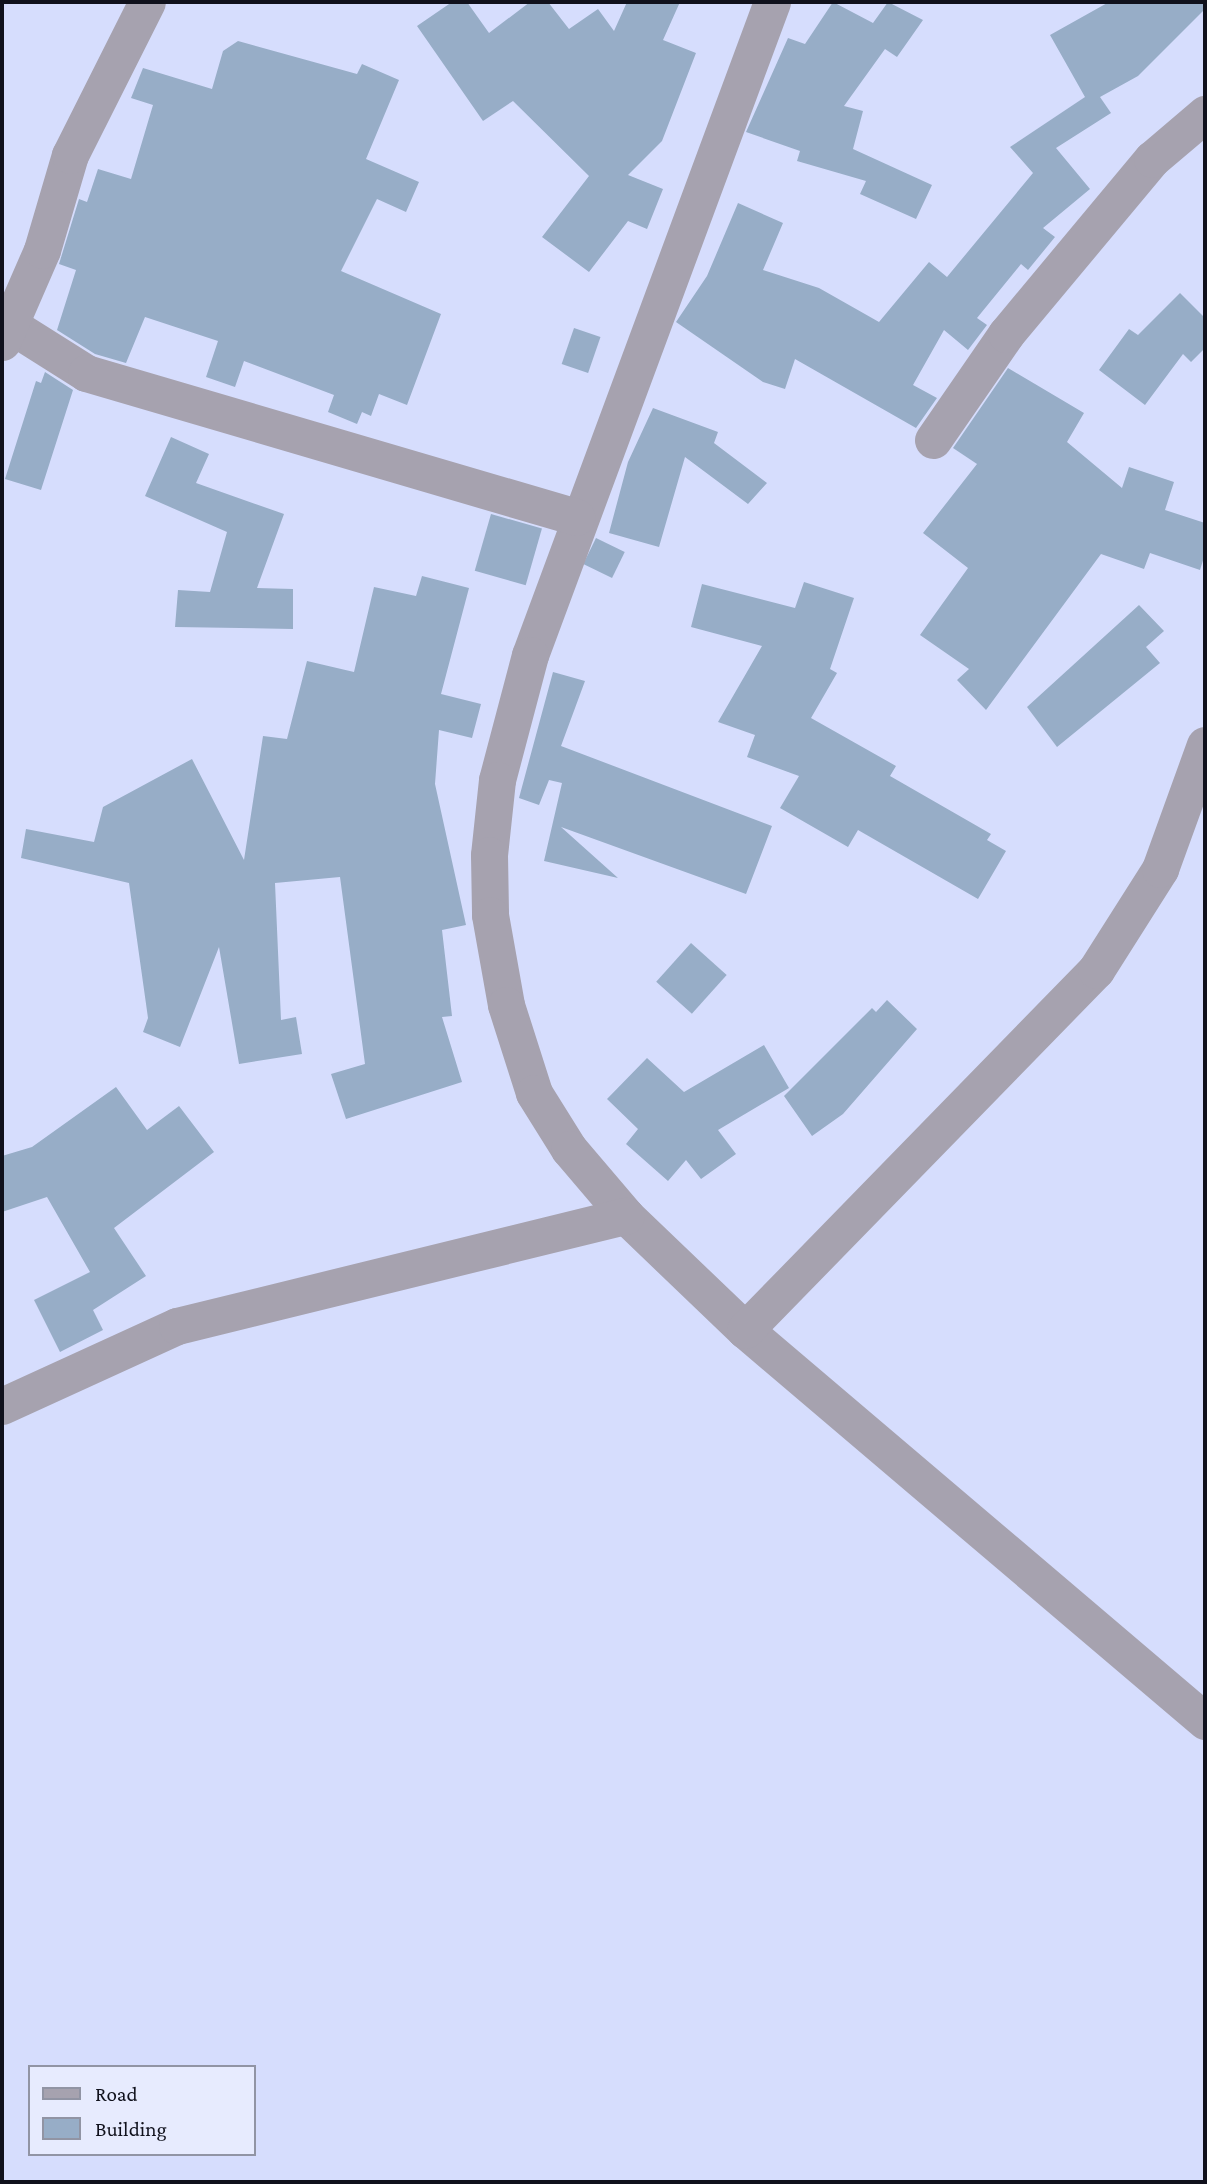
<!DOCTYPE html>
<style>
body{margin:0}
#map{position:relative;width:1207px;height:2184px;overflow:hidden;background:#d6ddfd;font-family:"Crimson Pro",serif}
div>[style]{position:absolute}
.building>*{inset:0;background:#97adc7;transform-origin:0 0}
.minor>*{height:37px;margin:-18.5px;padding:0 18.5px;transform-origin:18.5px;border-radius:18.5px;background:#a6a2af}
span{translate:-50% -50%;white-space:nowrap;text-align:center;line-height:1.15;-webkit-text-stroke:7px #e7ebfe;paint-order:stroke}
.frame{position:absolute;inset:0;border:4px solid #10111c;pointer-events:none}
.legend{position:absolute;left:28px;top:2065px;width:228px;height:91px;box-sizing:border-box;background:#e7ebfe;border:2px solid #9194a4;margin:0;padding:9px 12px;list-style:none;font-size:21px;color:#10111c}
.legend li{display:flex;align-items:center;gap:14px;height:35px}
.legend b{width:35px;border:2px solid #9194a4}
</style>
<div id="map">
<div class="building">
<div style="clip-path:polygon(452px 2px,467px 2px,489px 33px,530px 2px,548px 2px,569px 29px,598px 9px,614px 31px,627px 2px,680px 2px,663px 40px,696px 53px,662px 141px,628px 175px,663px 189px,647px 229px,628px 221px,589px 272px,542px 237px,589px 176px,513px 101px,483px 121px,417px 26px)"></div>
<div style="clip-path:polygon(833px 2px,873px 23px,888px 2px,923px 20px,897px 57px,885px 49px,844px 106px,863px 111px,853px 149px,932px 185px,916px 219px,860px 194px,866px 181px,797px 161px,800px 151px,746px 132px,788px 38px,805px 44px)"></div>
<div style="clip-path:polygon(1109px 2px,1205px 2px,1205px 9px,1138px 76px,1100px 97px,1111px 113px,1056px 148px,1090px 189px,1043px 228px,1055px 237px,1028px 270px,1021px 264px,977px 318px,987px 325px,968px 350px,944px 330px,913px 385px,937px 398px,916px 428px,795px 359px,785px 389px,763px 382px,676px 322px,707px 276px,738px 203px,783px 223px,763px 270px,819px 288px,879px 322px,929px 262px,947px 277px,1033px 173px,1010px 147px,1085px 97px,1050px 35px)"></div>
<div style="clip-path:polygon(238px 41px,357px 74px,362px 64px,399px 80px,366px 159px,419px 182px,406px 212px,377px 199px,341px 271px,441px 314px,407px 405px,379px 394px,371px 416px,362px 412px,357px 424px,328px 412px,334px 395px,244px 361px,235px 387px,206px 377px,218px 341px,145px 317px,126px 363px,95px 354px,57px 330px,76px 270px,59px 264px,79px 199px,87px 202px,98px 169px,131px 179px,153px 105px,131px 98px,143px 68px,212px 89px,223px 51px)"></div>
<div style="clip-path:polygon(1180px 293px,1205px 318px,1205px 348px,1191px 362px,1183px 354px,1145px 405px,1099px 370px,1129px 329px,1138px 335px)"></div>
<div style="left:574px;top:328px;width:28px;height:38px;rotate:19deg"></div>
<div style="clip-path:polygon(1008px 368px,1084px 413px,1067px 442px,1122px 488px,1129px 467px,1174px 482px,1165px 510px,1205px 523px,1205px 554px,1200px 570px,1150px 553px,1144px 569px,1101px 554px,986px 710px,957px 680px,969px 669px,920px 635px,968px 568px,923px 533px,977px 464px,953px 448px)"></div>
<div style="clip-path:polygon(45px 372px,73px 390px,41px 490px,5px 479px,36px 381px,41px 383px)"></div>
<div style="clip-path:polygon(653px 408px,718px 432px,714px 443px,767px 483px,748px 504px,685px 457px,659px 547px,609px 533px,628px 462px)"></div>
<div style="clip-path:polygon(171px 437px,209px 454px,196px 483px,284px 514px,257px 588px,293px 589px,293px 629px,175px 627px,178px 590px,210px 592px,227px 532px,145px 496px)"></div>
<div style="left:491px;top:514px;width:53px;height:59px;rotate:16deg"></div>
<div style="left:596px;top:538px;width:32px;height:29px;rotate:26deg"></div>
<div style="clip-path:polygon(422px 576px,469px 588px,441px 694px,481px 704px,472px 738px,439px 730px,435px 784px,466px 925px,442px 930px,452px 1016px,442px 1017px,462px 1082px,346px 1119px,331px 1074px,365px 1064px,340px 877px,275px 883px,281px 1020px,296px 1017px,302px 1054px,239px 1064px,219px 947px,180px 1047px,143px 1032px,148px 1018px,129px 883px,21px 858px,26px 829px,94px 842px,103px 807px,192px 759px,244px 860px,263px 736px,287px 739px,307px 661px,354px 672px,374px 587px,416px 596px)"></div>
<div style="clip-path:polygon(804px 582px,854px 598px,830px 669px,837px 673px,811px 718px,896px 766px,890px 776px,991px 834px,987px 840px,1006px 851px,978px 899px,858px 830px,848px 847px,780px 808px,799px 776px,747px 757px,755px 735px,718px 722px,762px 646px,691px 627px,702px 584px,795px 608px)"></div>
<div style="clip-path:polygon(1139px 605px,1164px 631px,1146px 647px,1160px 663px,1057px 747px,1027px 707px)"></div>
<div style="clip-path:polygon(553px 672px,585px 681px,561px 746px,772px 826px,746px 894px,561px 827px,618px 878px,544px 861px,562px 783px,549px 780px,539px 805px,519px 798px)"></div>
<div style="left:691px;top:943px;width:48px;height:52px;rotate:42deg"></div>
<div style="clip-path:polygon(887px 1000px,917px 1029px,843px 1114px,812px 1136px,784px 1096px,872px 1008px,876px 1012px)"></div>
<div style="clip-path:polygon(764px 1045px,789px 1088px,718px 1130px,736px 1154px,701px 1179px,686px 1160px,668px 1181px,626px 1144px,638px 1129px,607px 1099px,647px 1058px,684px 1092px)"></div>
<div style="clip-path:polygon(116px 1087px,147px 1130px,179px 1106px,214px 1152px,114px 1228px,146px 1276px,93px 1310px,103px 1330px,60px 1352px,34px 1300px,90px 1272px,47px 1197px,2px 1212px,2px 1156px,32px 1147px)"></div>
</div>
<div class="minor">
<div style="left:772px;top:2px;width:696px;rotate:110.33deg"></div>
<div style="left:530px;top:655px;width:129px;rotate:104.8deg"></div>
<div style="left:497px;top:780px;width:75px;rotate:96.1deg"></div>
<div style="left:489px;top:855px;width:60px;rotate:89deg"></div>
<div style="left:490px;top:915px;width:91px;rotate:79.9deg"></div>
<div style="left:506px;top:1005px;width:92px;rotate:72.3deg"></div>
<div style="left:534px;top:1093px;width:66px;rotate:58deg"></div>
<div style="left:569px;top:1149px;width:88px;rotate:49.6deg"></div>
<div style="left:626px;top:1216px;width:165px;rotate:43.8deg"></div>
<div style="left:745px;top:1330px;width:604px;rotate:40.36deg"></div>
<div style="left:2px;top:320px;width:99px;rotate:32.2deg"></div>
<div style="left:86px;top:373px;width:511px;rotate:16.38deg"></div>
<div style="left:2px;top:342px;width:100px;rotate:-66.5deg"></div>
<div style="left:42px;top:250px;width:99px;rotate:-73.6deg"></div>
<div style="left:70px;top:155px;width:171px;rotate:-63.3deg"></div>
<div style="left:933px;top:440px;width:129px;rotate:-55.4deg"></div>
<div style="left:1006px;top:334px;width:228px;rotate:-50.2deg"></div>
<div style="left:1152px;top:159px;width:70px;rotate:-40.3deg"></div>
<div style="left:745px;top:1330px;width:503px;rotate:-45.73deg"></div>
<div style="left:1096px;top:970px;width:120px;rotate:-57.6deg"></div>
<div style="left:1160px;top:869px;width:132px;rotate:-70.1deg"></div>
<div style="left:2px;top:1406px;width:192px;rotate:-24.6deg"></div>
<div style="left:177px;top:1326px;width:462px;rotate:-13.8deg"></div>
</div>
<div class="frame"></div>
<ul class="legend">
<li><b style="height:9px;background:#a6a2af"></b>Road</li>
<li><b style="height:19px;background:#97adc7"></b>Building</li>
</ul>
</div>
